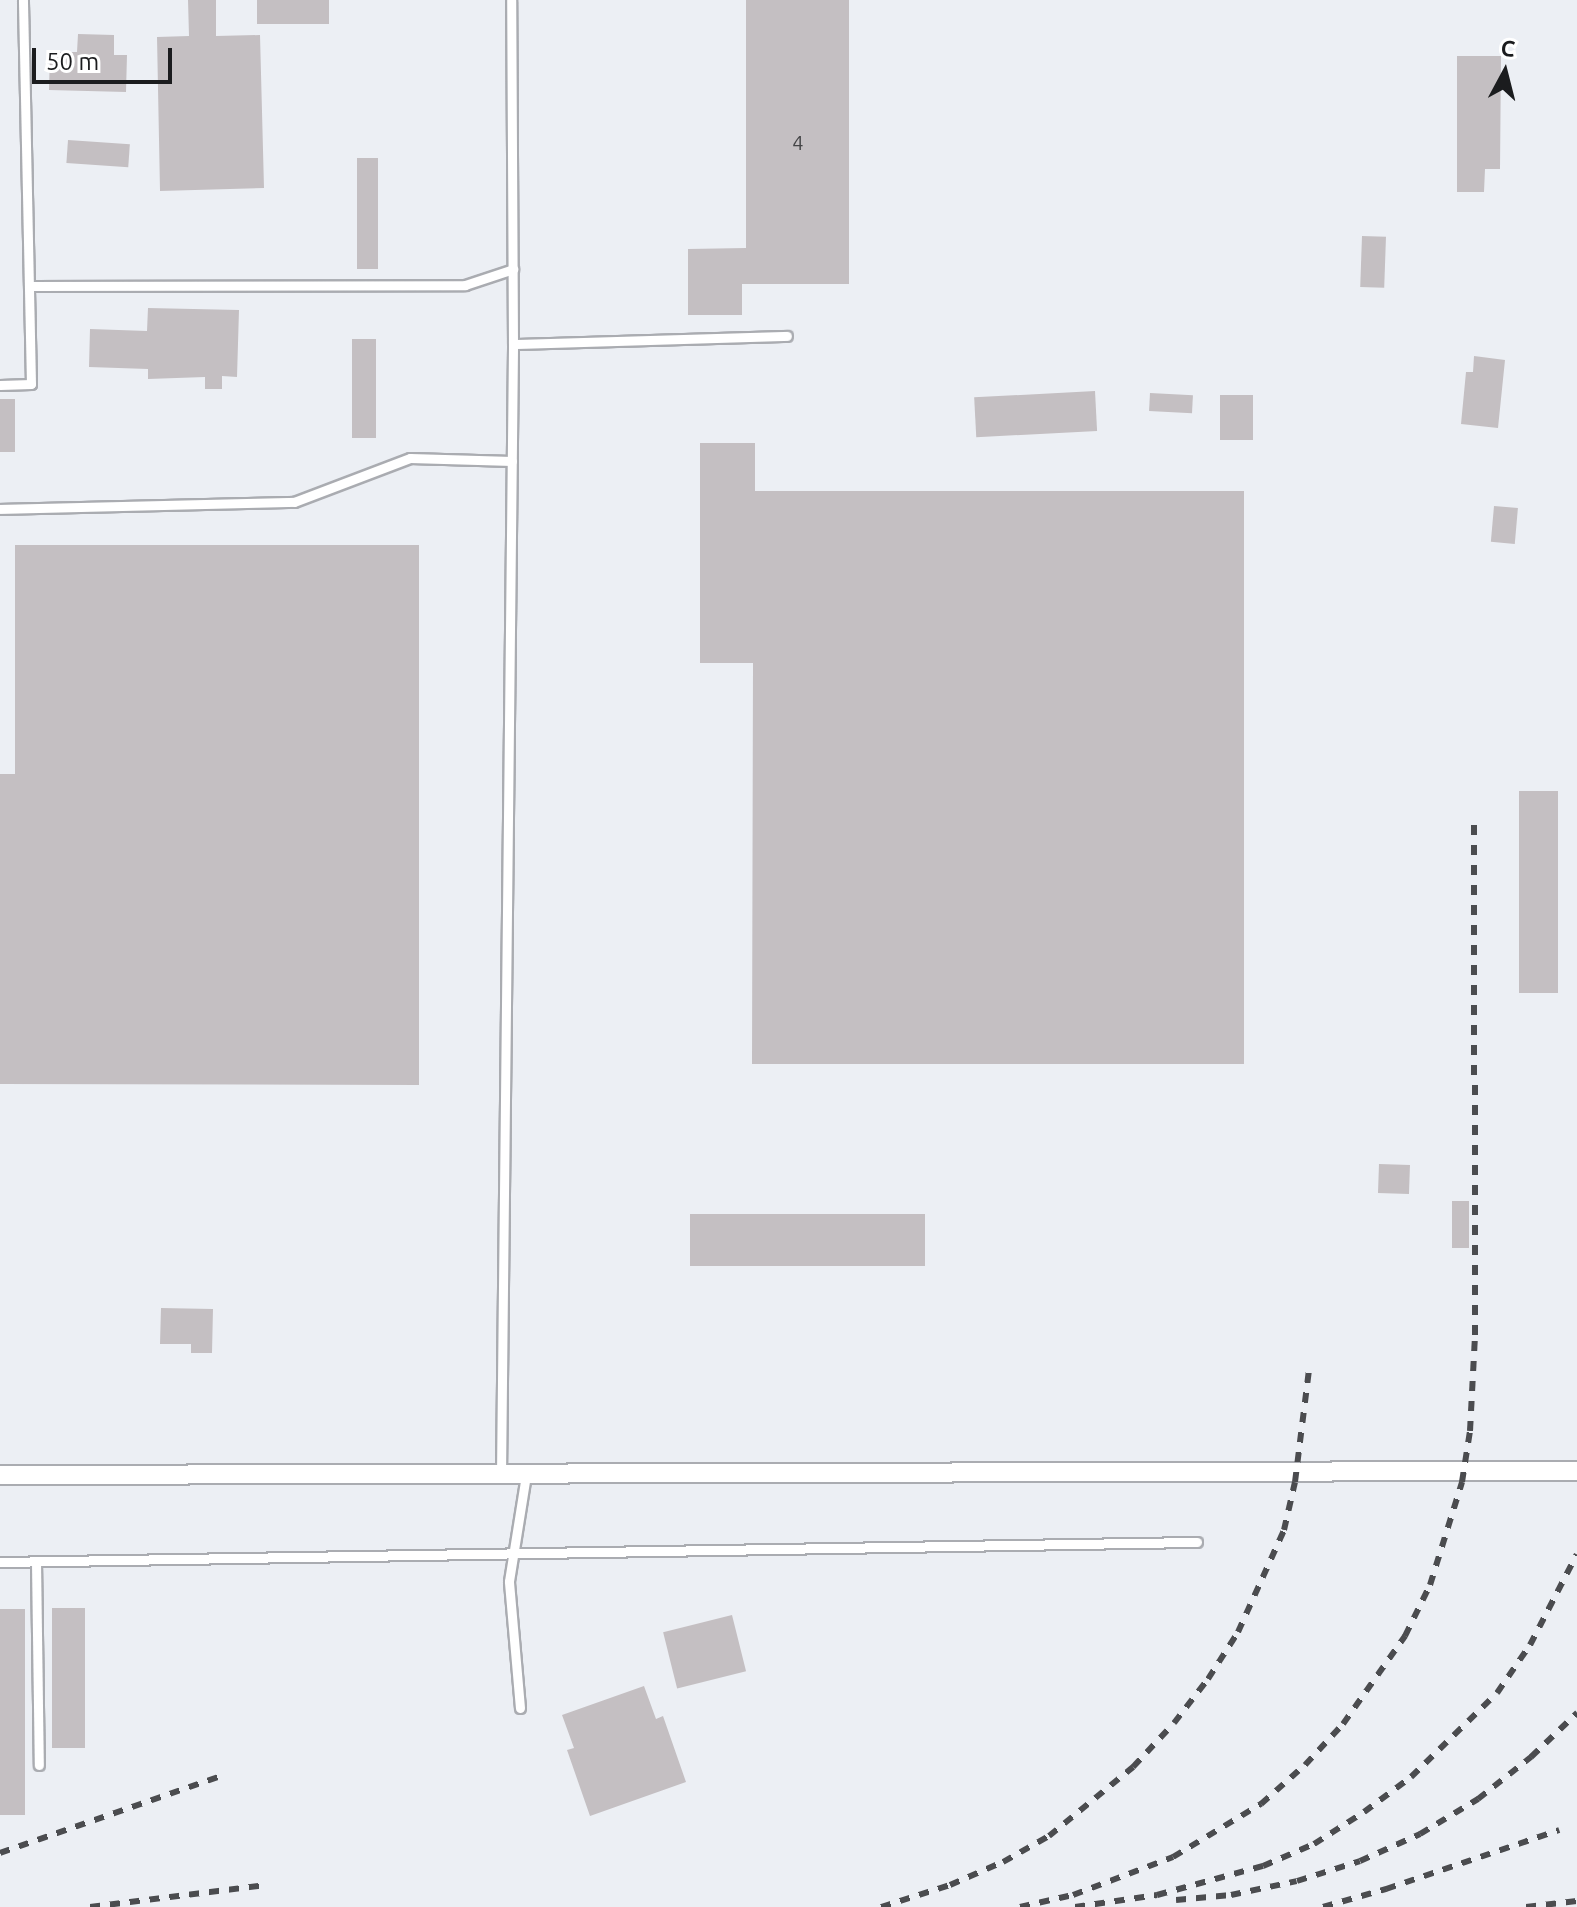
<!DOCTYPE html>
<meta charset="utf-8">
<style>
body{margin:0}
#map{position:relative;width:1577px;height:1907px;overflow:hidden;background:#eceff4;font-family:Ubuntu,sans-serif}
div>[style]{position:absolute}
.building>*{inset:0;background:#c4bfc2;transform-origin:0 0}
.roads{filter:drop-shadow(2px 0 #aaacb1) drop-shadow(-2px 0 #aaacb1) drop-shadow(0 2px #aaacb1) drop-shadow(0 -2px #aaacb1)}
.service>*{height:9px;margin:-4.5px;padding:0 4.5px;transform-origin:4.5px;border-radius:4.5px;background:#fff}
.minor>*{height:18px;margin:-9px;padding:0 9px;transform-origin:9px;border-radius:9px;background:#fff}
.rail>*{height:6px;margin-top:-3px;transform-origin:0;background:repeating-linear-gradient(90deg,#4b4c4f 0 10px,transparent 0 20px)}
span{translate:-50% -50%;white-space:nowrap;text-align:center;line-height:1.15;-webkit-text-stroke:6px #fff;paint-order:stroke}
.number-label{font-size:20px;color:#454547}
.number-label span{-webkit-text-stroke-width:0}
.north{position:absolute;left:1465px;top:32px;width:80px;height:80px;-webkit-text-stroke:6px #fff;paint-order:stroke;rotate:7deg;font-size:22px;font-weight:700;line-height:32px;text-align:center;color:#1b1c1e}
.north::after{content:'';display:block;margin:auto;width:28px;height:36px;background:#1b1c1e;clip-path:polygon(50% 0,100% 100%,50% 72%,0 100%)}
.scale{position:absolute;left:32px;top:48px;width:140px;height:36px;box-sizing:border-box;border:4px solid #1b1c1e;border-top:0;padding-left:10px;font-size:24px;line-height:28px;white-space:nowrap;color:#1b1c1e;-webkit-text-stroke:6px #fff;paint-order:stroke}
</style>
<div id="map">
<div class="building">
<div style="clip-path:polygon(188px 0,216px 0,216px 36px,260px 35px,264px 188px,160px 191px,157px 37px,189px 36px)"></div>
<div style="left:257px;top:0;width:72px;height:24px"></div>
<div style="clip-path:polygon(746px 0,849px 0,849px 284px,742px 284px,742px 315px,688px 315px,688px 249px,746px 248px)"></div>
<div style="clip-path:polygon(78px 34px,114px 35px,114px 55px,127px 55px,126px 92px,49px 90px,50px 52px,77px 52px)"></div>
<div style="clip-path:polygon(1457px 56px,1501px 56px,1500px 169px,1485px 169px,1484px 192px,1457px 192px)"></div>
<div style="left:68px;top:140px;width:62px;height:23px;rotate:4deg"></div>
<div style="left:357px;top:158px;width:21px;height:111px"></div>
<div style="left:1362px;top:236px;width:24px;height:51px;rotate:2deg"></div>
<div style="clip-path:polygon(148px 308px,239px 310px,237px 377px,222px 376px,222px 389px,205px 389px,205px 377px,148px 379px,148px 369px,89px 367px,90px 329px,147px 331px)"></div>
<div style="left:352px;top:339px;width:24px;height:99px"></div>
<div style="clip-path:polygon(1474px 356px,1505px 360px,1498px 428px,1461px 424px,1466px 372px,1473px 372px)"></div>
<div style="left:1095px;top:391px;width:40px;height:121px;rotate:87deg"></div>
<div style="left:1150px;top:393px;width:43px;height:18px;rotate:3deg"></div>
<div style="left:1220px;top:395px;width:33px;height:45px"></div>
<div style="left:0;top:399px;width:15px;height:53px"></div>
<div style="clip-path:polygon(700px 443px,755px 443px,755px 491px,1244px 491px,1244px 1064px,752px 1064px,753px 663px,700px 663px)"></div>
<div style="left:1494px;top:506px;width:24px;height:36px;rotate:5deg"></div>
<div style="clip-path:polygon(15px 545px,419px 545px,419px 1085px,0 1084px,0 774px,15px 774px)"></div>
<div style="left:1519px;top:791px;width:39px;height:202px"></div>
<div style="left:1379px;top:1164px;width:31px;height:29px;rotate:2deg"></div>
<div style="left:1452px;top:1201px;width:17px;height:47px"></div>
<div style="left:690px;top:1214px;width:235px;height:52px"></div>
<div style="clip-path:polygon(161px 1308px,213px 1309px,212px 1353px,191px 1353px,191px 1344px,160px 1344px)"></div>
<div style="left:52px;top:1608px;width:33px;height:140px"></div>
<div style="left:0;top:1609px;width:25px;height:206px"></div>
<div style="left:732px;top:1615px;width:58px;height:71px;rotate:76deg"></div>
<div style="clip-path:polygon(644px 1686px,656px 1719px,663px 1716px,686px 1782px,590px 1816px,567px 1750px,574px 1748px,562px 1715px)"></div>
</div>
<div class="roads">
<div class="service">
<div style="left:30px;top:286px;width:435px;rotate:-0.1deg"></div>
<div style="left:465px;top:285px;width:51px;rotate:-18.4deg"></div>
<div style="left:513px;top:344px;width:274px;rotate:-1.7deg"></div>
<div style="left:0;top:385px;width:31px;rotate:-2deg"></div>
<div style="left:31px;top:384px;width:384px;rotate:-91.2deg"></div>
<div style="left:0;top:509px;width:294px;rotate:-1.4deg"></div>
<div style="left:294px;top:502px;width:124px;rotate:-20.8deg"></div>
<div style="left:410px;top:458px;width:102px;rotate:1.7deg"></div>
<div style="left:501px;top:1475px;width:1131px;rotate:-89.39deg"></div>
<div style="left:513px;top:344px;width:344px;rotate:-90.3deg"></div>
<div style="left:0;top:1562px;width:1197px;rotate:-0.96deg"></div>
<div style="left:36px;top:1562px;width:203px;rotate:89.2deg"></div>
<div style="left:520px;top:1708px;width:127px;rotate:-95deg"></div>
<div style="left:509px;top:1581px;width:107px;rotate:-80.9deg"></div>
</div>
<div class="minor">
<div style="left:0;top:1475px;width:1577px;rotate:-0.15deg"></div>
</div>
</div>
<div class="rail">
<div style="left:0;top:1853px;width:231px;rotate:-19.2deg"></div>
<div style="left:1176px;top:1900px;width:55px;rotate:-5.2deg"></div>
<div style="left:1231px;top:1895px;width:67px;rotate:-12deg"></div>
<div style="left:1297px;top:1881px;width:66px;rotate:-17.6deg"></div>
<div style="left:1360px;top:1861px;width:66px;rotate:-24.2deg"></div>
<div style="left:1420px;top:1834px;width:68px;rotate:-31.1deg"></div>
<div style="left:1478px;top:1799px;width:68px;rotate:-38.4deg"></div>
<div style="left:1531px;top:1757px;width:64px;rotate:-43.7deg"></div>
<div style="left:90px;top:1907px;width:178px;rotate:-7.1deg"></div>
<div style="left:881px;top:1907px;width:72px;rotate:-17.7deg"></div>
<div style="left:950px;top:1885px;width:58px;rotate:-23.5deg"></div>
<div style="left:1003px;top:1862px;width:53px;rotate:-29.5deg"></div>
<div style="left:1049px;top:1836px;width:109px;rotate:-39.4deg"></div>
<div style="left:1133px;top:1767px;width:60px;rotate:-47deg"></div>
<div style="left:1174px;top:1723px;width:56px;rotate:-52.3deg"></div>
<div style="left:1208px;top:1679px;width:56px;rotate:-57.4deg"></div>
<div style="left:1238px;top:1632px;width:112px;rotate:-65.7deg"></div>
<div style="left:1284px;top:1530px;width:49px;rotate:-77.1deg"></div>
<div style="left:1295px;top:1482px;width:114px;rotate:-82.9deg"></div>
<div style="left:1020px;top:1907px;width:54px;rotate:-12.8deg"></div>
<div style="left:1073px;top:1895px;width:107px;rotate:-20.8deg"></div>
<div style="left:1173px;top:1857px;width:103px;rotate:-31.1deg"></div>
<div style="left:1261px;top:1804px;width:59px;rotate:-41.6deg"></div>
<div style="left:1305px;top:1765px;width:56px;rotate:-47.2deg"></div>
<div style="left:1343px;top:1724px;width:108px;rotate:-54.8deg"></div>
<div style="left:1405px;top:1636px;width:57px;rotate:-63.9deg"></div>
<div style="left:1430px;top:1585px;width:108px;rotate:-72.7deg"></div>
<div style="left:1462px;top:1482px;width:52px;rotate:-81.1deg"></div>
<div style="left:1470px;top:1431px;width:96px;rotate:-87deg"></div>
<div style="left:1475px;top:1335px;width:518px;rotate:-90.11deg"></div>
<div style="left:1075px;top:1907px;width:83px;rotate:-8.3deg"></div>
<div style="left:1157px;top:1895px;width:110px;rotate:-15.3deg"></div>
<div style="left:1263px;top:1866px;width:56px;rotate:-23.3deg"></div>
<div style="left:1314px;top:1844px;width:59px;rotate:-32.6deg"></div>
<div style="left:1364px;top:1812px;width:59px;rotate:-36.7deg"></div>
<div style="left:1411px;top:1777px;width:120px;rotate:-44.3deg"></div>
<div style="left:1497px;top:1693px;width:58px;rotate:-55.5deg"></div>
<div style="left:1530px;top:1645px;width:102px;rotate:-62.7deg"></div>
<div style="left:1323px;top:1907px;width:66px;rotate:-15.9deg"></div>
<div style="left:1386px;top:1889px;width:183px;rotate:-18.8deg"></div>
<div style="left:1526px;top:1907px;width:51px;rotate:-6.7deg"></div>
</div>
<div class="number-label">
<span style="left:798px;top:142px">4</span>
</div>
<div class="north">С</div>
<div class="scale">50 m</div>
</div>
